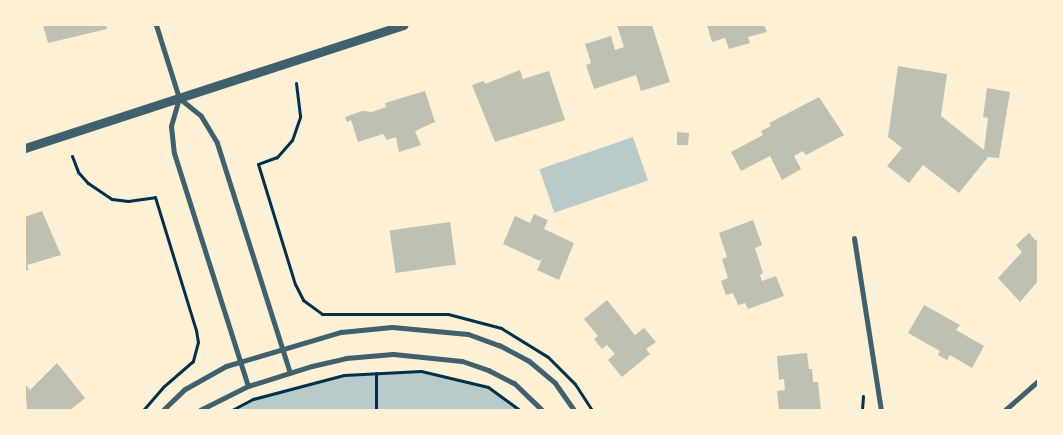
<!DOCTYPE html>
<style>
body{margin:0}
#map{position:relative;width:1063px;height:435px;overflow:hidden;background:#fdf0d5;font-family:"Work Sans",sans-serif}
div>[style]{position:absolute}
.green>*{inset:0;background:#b9caca;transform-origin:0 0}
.building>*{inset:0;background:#bec0b2;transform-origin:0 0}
.path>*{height:3px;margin:-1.5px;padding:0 1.5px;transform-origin:1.5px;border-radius:1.5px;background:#003049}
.minor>*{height:5px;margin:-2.5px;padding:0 2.5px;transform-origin:2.5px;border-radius:2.5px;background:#3f606c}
.tertiary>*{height:9px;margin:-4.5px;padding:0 4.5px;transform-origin:4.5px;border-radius:4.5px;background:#3f606c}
span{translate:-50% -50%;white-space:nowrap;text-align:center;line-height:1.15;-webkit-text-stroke:4px #fdf0d5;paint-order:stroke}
.frame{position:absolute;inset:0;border:26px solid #fdf0d5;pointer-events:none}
</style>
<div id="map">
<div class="green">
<div style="left:633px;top:137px;width:46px;height:99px;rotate:71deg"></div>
<div style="clip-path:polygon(421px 371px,488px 387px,520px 410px,232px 410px,253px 399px,344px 375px)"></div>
</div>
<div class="building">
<div style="clip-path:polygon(43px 25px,106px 25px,107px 29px,48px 43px)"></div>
<div style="clip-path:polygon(617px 25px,652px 25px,670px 82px,641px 91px,636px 75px,594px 89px,586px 65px,591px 63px,585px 44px,611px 36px,615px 50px,624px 47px)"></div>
<div style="clip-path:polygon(707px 25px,764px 25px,767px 32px,748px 37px,750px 43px,729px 49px,725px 38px,712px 42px)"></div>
<div style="clip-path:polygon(898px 66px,947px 74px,941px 116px,984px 150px,988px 118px,983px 117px,987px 88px,1010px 92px,999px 158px,988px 157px,959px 193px,923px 165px,909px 183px,887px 166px,902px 148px,888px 137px)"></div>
<div style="clip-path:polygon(520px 70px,523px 79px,549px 71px,565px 120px,495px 142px,472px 85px,484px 81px,485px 84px)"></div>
<div style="clip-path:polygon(425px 91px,435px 122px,415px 131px,421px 145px,399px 152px,396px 137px,387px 140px,383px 134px,358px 142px,351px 120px,347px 122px,345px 117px,362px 111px,372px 112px,386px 107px,385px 103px)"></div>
<div style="clip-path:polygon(819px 97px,844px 135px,806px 155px,803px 151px,794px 156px,801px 169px,782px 180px,770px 156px,741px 171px,731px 152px,763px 135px,761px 131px,771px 126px,769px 123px)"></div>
<div style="clip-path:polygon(677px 132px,689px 133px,688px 145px,677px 145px)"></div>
<div style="clip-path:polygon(42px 211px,61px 255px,27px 265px,29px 270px,25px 271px,25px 217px)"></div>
<div style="clip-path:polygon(534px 214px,548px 220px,544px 229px,574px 243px,559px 280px,537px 270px,543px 257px,540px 261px,503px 244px,515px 216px,530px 223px)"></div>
<div style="clip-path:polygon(753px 220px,762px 245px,755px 248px,763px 273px,760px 275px,762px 281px,776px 276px,784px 296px,748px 309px,745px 303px,738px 305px,733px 293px,726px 295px,721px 281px,728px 278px,722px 259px,727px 257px,719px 233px)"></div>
<div style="left:450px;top:222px;width:43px;height:61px;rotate:82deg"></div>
<div style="clip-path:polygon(1029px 233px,1036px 241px,1038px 238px,1038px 281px,1020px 302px,998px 278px,1022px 252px,1016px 245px)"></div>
<div style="clip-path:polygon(607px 300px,635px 335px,644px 328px,656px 342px,646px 349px,650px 354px,622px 377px,608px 360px,615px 354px,607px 345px,602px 349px,594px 339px,598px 336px,584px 319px)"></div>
<div style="clip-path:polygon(924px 305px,960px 325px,956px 330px,984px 346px,972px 368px,950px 355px,947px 360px,938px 355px,940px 351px,908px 333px)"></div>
<div style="clip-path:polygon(807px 353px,809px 369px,812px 369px,813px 382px,818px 382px,821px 410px,779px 410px,777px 391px,785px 390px,784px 379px,779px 380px,777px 356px)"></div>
<div style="clip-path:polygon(57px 363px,85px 398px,70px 410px,27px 410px,25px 384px,30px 390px)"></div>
</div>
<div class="path">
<div style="left:296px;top:83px;width:34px;rotate:83deg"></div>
<div style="left:300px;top:117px;width:24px;rotate:109deg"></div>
<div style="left:292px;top:140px;width:23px;rotate:131deg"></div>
<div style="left:277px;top:157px;width:20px;rotate:160deg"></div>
<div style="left:258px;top:164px;width:126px;rotate:72.9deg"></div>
<div style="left:295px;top:284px;width:18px;rotate:63deg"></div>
<div style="left:303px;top:300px;width:24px;rotate:36deg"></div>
<div style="left:322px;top:314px;width:126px"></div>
<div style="left:448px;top:314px;width:55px;rotate:14.8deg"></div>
<div style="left:501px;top:328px;width:55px;rotate:31.7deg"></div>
<div style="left:548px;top:357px;width:38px;rotate:45deg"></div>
<div style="left:575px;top:384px;width:31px;rotate:57deg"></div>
<div style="left:72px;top:156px;width:17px;rotate:69deg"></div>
<div style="left:78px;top:172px;width:15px;rotate:48deg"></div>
<div style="left:88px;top:183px;width:29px;rotate:34deg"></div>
<div style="left:112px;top:199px;width:16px;rotate:7deg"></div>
<div style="left:128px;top:201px;width:27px;rotate:-8deg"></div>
<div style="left:155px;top:197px;width:139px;rotate:72.9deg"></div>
<div style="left:196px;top:330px;width:12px;rotate:81deg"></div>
<div style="left:198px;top:342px;width:20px;rotate:105deg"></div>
<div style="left:193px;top:361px;width:38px;rotate:139deg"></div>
<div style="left:164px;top:386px;width:32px;rotate:131deg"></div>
<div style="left:232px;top:410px;width:24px;rotate:-28deg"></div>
<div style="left:253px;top:399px;width:94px;rotate:-14.8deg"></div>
<div style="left:344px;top:375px;width:77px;rotate:-3deg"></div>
<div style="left:421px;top:371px;width:69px;rotate:13.4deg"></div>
<div style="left:488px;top:387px;width:39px;rotate:36deg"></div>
<div style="left:376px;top:410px;width:37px;rotate:-90deg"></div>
<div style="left:862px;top:410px;width:14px;rotate:-86deg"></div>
</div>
<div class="minor">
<div style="left:156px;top:25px;width:77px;rotate:72.5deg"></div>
<div style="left:179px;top:98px;width:28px;rotate:39deg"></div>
<div style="left:201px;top:116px;width:31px;rotate:59deg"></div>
<div style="left:217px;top:143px;width:241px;rotate:72.4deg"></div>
<div style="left:179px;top:98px;width:29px;rotate:106deg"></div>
<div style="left:171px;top:126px;width:27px;rotate:84deg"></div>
<div style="left:174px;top:153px;width:244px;rotate:72.4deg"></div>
<div style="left:854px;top:238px;width:174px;rotate:81.1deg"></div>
<div style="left:163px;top:410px;width:30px;rotate:-44deg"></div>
<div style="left:185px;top:389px;width:47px;rotate:-29.3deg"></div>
<div style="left:226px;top:366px;width:120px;rotate:-16.5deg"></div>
<div style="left:341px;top:332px;width:51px;rotate:-5.6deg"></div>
<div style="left:392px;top:327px;width:76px;rotate:5.3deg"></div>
<div style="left:468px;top:334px;width:33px;rotate:20deg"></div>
<div style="left:499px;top:345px;width:34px;rotate:28deg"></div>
<div style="left:529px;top:361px;width:34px;rotate:40deg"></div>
<div style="left:555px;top:383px;width:33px;rotate:55deg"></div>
<div style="left:200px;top:410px;width:54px;rotate:-26.6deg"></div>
<div style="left:248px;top:386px;width:67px;rotate:-17.4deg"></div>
<div style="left:312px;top:366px;width:35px;rotate:-13deg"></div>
<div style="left:346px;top:358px;width:47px;rotate:-4.9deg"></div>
<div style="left:393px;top:354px;width:69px;rotate:5.8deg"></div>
<div style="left:462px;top:361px;width:28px;rotate:19deg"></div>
<div style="left:488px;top:370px;width:29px;rotate:27deg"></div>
<div style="left:514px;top:383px;width:39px;rotate:44deg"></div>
<div style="left:1005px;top:410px;width:44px;rotate:-41.3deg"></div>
</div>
<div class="tertiary">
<div style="left:25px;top:148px;width:398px;rotate:-18deg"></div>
</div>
<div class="frame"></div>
</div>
